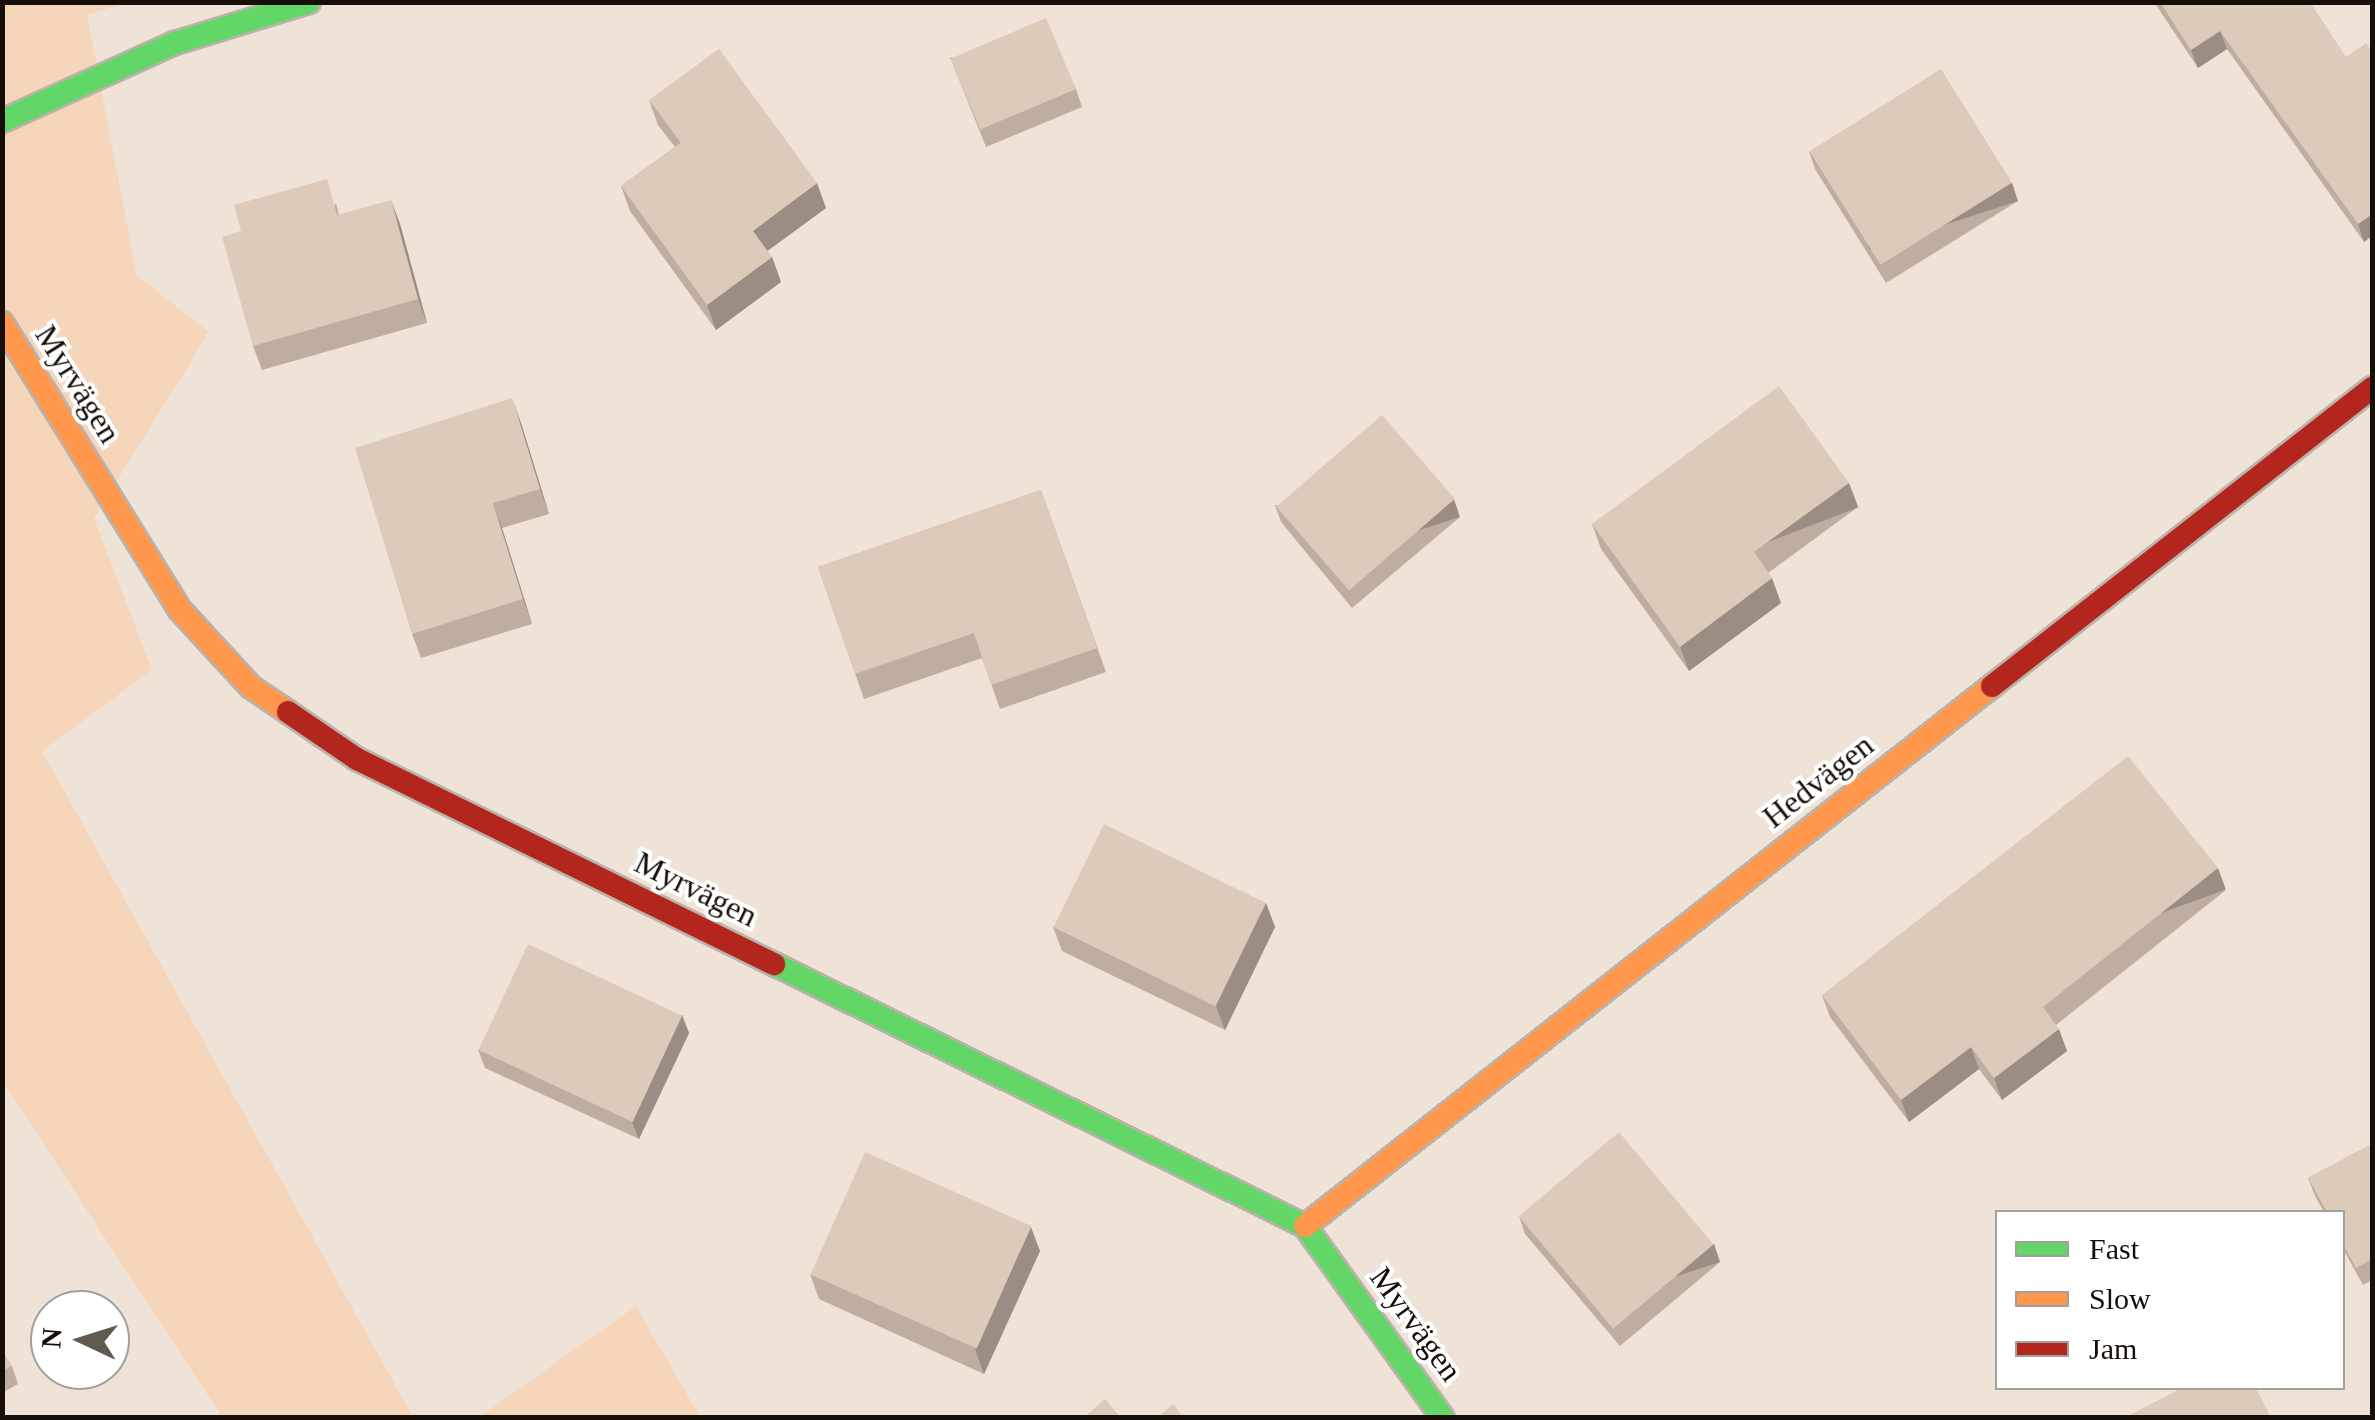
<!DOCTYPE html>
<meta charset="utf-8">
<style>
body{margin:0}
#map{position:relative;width:2375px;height:1420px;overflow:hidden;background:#efe3d8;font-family:"Times New Roman",serif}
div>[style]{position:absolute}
.green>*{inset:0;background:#f6d6bb}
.roads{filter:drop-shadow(2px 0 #bbb2aa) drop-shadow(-2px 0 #bbb2aa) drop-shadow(0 2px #bbb2aa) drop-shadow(0 -2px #bbb2aa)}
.fast>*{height:22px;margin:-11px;padding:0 11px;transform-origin:11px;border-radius:11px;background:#63d668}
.slow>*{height:22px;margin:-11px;padding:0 11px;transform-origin:11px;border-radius:11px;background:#ff974d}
.jam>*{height:22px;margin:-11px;padding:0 11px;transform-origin:11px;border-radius:11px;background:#b3261e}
.wall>*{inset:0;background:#bdaea1}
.shaded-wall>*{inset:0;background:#9a8d83;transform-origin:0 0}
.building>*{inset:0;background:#dccabb;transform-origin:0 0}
span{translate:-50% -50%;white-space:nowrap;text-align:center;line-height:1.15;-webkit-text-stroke:8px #fff;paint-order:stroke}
.street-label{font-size:32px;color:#160f09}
.frame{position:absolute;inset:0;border:5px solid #160f09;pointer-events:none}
.legend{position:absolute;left:1995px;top:1210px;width:350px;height:180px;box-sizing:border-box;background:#fff;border:2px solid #a29f9d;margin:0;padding:12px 18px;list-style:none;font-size:30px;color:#160f09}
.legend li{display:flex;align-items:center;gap:20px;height:50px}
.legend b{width:50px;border:2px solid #a29f9d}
.north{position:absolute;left:30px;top:1290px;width:100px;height:100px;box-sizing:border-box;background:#fff;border:2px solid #a29f9d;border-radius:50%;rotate:274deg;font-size:28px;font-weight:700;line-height:40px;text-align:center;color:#160f09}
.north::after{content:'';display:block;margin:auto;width:35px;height:45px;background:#625951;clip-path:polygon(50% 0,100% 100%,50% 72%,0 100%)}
</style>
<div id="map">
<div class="green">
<div style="clip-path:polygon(2px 3px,127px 3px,87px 15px,137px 276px,209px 332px,94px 518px,152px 670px,42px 751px,413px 1417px,222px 1417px,3px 1082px)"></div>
<div style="clip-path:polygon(636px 1306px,700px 1417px,479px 1417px)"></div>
</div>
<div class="roads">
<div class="fast">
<div style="left:2px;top:121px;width:190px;rotate:-24.3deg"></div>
<div style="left:175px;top:43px;width:140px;rotate:-17deg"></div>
<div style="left:774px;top:964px;width:592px;rotate:26.26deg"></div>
<div style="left:1305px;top:1226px;width:236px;rotate:54.3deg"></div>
</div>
<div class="slow">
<div style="left:2px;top:323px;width:338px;rotate:58.2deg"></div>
<div style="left:180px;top:610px;width:105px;rotate:47.3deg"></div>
<div style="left:251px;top:687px;width:45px;rotate:34deg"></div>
<div style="left:1305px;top:1226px;width:874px;rotate:-38.17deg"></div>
</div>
<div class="jam">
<div style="left:1992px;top:686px;width:483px;rotate:-38.1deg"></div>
<div style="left:288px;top:712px;width:83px;rotate:34.3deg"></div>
<div style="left:357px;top:759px;width:465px;rotate:26.2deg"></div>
</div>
</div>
<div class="wall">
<div style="clip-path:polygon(2154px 2px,2310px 2px,2364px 242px,2227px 49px,2198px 68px)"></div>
<div style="clip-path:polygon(950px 57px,1076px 89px,1082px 107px,986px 147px)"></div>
<div style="clip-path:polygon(649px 100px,826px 208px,767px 251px,772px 257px,781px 282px,716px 330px,630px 211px,621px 186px,675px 147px,658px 125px)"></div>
<div style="clip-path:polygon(1809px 151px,2012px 183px,2018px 201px,1886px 283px,1815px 169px)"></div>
<div style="clip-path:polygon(336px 203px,339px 215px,400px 224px,427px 323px,262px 370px,253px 346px)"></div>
<div style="clip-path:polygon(521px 423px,549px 514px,502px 528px,532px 624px,421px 658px,412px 634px)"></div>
<div style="clip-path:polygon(1041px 490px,1106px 672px,1000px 709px,982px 658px,864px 699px,818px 567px)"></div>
<div style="clip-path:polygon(1275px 505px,1460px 517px,1352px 608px,1281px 522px)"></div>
<div style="clip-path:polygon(1858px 507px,1768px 573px,1781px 603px,1689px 671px,1601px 549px,1592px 524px)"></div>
<div style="clip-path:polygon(2226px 890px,2056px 1025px,2067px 1051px,2002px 1100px,1979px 1069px,1909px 1122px,1830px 1017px,1822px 995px)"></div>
<div style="clip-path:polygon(1266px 903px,1275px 927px,1225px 1030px,1062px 951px,1053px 927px)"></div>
<div style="clip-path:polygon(682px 1015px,689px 1033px,639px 1139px,485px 1068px,478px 1050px)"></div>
<div style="clip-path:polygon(2372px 1144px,2372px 1280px,2363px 1285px,2342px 1247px,2342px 1212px,2324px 1212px,2315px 1196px,2308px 1178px)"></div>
<div style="clip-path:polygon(1519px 1216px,1714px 1244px,1720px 1262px,1620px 1346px,1525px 1234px)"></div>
<div style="clip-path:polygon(1040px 1251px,984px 1374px,819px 1299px,810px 1274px)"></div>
<div style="clip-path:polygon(2px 1351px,12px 1366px,18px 1384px,2px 1393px)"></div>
</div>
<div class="shaded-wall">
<div style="clip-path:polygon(2220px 31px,2227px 49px,2198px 68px,2191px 50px)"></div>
<div style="clip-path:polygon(817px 183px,826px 208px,762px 255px,753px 231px)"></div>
<div style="left:2012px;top:183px;width:19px;height:156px;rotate:72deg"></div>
<div style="clip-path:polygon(391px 200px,400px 224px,427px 323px,418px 299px)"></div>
<div style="clip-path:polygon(2372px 214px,2372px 236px,2364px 242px,2358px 224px)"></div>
<div style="clip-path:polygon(772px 257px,781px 282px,716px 330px,707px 305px)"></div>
<div style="clip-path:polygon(512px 398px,521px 423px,549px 514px,540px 489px)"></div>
<div style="left:1849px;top:483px;width:26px;height:117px;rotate:69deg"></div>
<div style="left:1454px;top:499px;width:19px;height:141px;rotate:72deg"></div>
<div style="clip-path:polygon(493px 503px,502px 528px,532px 624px,523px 599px)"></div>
<div style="clip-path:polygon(1772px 578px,1781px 603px,1689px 671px,1680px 647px)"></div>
<div style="left:2218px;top:868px;width:23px;height:223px;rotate:70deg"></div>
<div style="clip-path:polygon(1266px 903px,1275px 927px,1225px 1030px,1216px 1006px)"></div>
<div style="clip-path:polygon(682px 1015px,689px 1033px,639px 1139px,632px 1122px)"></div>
<div style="clip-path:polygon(2059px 1029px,2067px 1051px,2002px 1100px,1994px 1078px)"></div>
<div style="clip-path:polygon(1971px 1047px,1979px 1069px,1909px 1122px,1901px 1100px)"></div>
<div style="clip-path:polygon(1031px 1227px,1040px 1251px,984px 1374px,975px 1349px)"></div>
<div style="left:1714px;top:1244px;width:19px;height:131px;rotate:72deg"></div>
</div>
<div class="building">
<div style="clip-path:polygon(2160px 2px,2310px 2px,2346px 57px,2366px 43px,2372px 52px,2372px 214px,2358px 224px,2220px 31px,2191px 50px)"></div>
<div style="left:1046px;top:18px;width:77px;height:104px;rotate:67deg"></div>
<div style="clip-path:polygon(719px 49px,817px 183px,753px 231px,772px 257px,707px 305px,621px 186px,681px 143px,649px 100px)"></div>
<div style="left:1941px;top:69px;width:134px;height:155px;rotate:58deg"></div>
<div style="clip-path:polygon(327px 179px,337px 215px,391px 200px,418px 299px,253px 346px,222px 237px,241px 231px,234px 205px)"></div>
<div style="clip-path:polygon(1779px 386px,1849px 483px,1754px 552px,1772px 578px,1680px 647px,1592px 524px)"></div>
<div style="clip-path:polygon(512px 398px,540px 489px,493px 503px,523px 599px,412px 634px,355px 448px)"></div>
<div style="left:1382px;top:415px;width:111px;height:140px;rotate:49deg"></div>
<div style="clip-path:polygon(1041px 490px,1097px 648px,991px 685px,974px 633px,855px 674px,818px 567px)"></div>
<div style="clip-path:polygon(2128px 756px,2218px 868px,2043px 1007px,2059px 1029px,1994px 1078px,1971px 1047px,1901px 1100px,1822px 995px)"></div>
<div style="left:1104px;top:824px;width:180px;height:115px;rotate:26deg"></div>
<div style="left:528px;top:944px;width:170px;height:117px;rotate:25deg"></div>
<div style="left:1619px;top:1132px;width:147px;height:131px;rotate:50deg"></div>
<div style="clip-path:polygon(2372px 1144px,2372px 1259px,2356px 1268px,2342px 1242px,2342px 1212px,2327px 1212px,2308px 1178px)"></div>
<div style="left:865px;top:1152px;width:182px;height:134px;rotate:24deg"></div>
<div style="clip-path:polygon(2px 1351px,12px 1366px,2px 1371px)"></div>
<div style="clip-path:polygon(2182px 1388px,2256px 1388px,2271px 1418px,2124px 1418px)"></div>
<div style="clip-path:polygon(1105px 1399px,1121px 1418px,1083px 1418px)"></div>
<div style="clip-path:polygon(1173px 1404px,1184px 1418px,1157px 1418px)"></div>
</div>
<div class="street-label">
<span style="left:78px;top:384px;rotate:58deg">Myrvägen</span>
<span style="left:1818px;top:781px;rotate:-38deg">Hedvägen</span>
<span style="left:696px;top:889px;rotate:26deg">Myrvägen</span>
<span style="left:1416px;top:1324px;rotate:54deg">Myrvägen</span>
</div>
<div class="frame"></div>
<ul class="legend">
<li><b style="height:12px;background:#63d668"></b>Fast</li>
<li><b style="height:12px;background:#ff974d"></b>Slow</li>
<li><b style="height:12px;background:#b3261e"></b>Jam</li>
</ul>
<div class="north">N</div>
</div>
